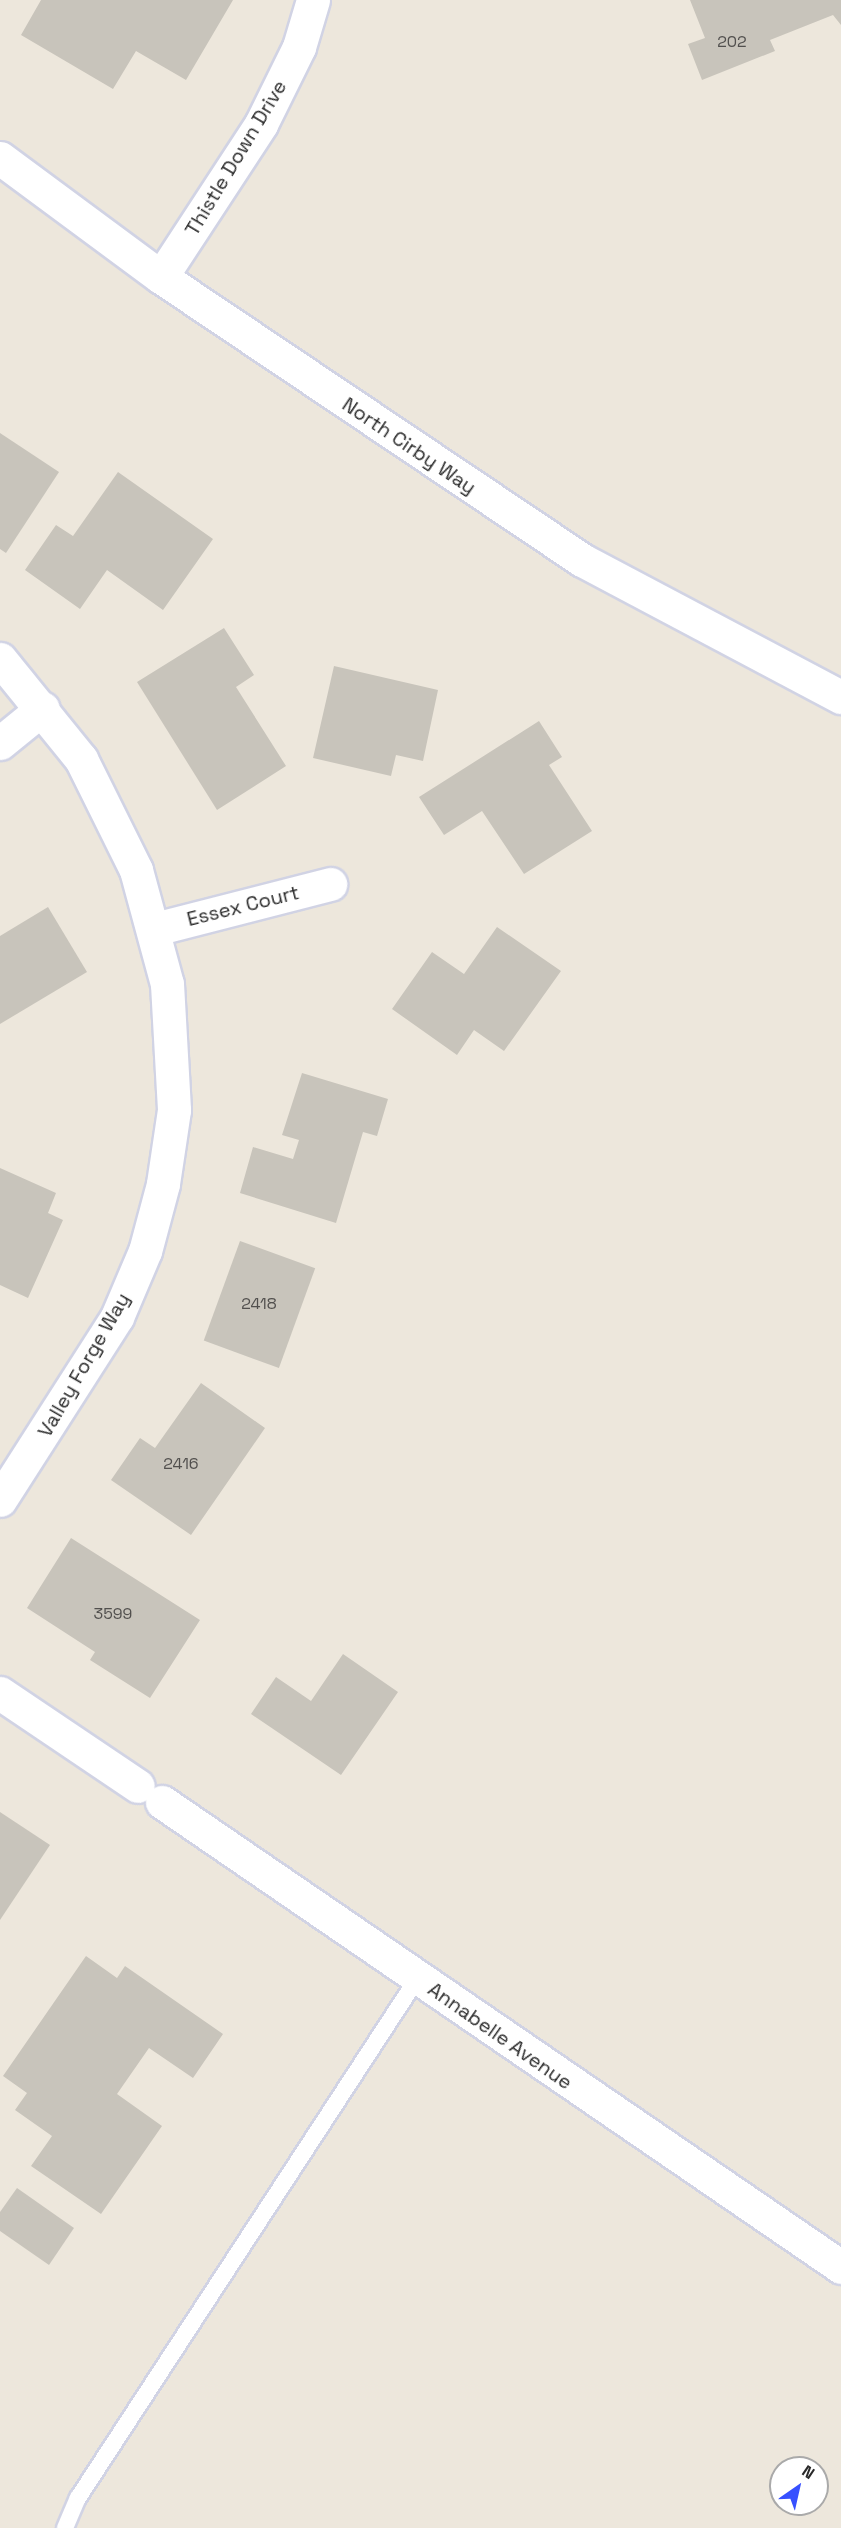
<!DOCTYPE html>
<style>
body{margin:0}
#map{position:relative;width:841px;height:2528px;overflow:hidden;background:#ede7dc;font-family:"Space Grotesk",sans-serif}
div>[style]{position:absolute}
.building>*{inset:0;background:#c8c4bb;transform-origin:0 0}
.roads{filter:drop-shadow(2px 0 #d1d3e4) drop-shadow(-2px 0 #d1d3e4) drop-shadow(0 2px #d1d3e4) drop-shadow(0 -2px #d1d3e4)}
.service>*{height:16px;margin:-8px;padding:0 8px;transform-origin:8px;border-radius:8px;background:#fff}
.minor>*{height:33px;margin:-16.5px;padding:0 16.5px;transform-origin:16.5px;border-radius:16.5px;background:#fff}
.tertiary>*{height:33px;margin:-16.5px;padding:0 16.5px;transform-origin:16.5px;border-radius:16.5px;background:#fff}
span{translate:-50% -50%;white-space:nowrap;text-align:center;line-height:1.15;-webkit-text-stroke:4.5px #fff;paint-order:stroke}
.number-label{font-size:16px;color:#52504e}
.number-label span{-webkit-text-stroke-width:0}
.street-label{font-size:20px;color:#2a2a2a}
.north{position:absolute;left:769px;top:2456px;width:60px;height:60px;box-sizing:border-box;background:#fff;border:2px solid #aaa;border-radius:50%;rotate:34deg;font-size:16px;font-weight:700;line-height:24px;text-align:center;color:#2a2a2a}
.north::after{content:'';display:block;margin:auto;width:21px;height:27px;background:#3750ff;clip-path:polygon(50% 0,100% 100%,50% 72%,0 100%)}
</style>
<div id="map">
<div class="building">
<div style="clip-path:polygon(41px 0,233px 0,186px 80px,136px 51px,113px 89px,21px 35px)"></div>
<div style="clip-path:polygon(690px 0,841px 0,841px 25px,833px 15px,770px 40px,775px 51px,702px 80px,688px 44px,705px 38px)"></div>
<div style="clip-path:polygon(0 433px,59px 472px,6px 553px,0 549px)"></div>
<div style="clip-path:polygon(118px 472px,213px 539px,163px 610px,107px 570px,80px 609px,25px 570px,56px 525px,73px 536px)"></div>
<div style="clip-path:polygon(224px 628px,254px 675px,236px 687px,286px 766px,217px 810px,137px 682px)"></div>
<div style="clip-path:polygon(334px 666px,438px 690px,423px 761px,396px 755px,391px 776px,313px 758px)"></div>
<div style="clip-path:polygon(539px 721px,562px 757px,549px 765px,592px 831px,524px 874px,482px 811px,444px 835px,419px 797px)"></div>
<div style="clip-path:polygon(48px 907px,87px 972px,0 1024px,0 936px)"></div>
<div style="clip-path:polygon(497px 927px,561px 971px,504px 1051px,474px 1030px,457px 1055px,392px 1009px,432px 952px,464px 974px)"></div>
<div style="clip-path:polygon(302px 1073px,388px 1099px,377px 1136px,363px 1132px,336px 1223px,240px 1193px,253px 1147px,293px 1159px,299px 1140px,282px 1135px)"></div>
<div style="clip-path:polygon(0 1168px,56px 1193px,48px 1213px,63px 1220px,28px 1298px,0 1285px)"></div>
<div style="left:240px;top:1241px;width:80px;height:106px;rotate:20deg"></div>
<div style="clip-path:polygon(201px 1383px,265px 1428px,191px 1535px,111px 1480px,140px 1438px,155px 1448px)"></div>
<div style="clip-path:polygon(71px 1538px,200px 1620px,150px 1698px,90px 1660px,95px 1652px,27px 1608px)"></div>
<div style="clip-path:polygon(343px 1654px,398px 1692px,341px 1775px,251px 1714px,276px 1677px,311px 1701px)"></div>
<div style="clip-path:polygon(0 1812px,50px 1845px,0 1920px)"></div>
<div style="clip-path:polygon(86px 1956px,117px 1978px,125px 1966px,223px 2034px,193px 2078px,149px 2048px,117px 2094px,162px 2126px,101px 2214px,31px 2166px,52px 2136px,15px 2110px,27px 2093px,3px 2076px)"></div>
<div style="clip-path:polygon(17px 2188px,74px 2228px,49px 2265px,0 2231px,0 2212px)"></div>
</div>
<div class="roads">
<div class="service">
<div style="left:65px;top:2528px;width:33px;rotate:-67deg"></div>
<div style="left:78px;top:2498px;width:620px;rotate:-56.85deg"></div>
</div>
<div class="minor">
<div style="left:161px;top:277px;width:183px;rotate:-56.8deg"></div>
<div style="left:261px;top:124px;width:86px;rotate:-63.7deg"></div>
<div style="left:299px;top:47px;width:49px;rotate:-73.4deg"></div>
<div style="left:0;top:659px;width:129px;rotate:51deg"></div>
<div style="left:81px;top:759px;width:124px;rotate:63.6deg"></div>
<div style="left:136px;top:870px;width:118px;rotate:74.8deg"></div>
<div style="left:167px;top:984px;width:126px;rotate:86.8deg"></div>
<div style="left:174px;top:1110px;width:75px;rotate:98.5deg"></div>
<div style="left:163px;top:1184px;width:69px;rotate:105deg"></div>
<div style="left:145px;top:1251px;width:72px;rotate:113deg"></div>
<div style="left:117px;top:1317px;width:217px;rotate:122.6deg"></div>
<div style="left:0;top:743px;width:55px;rotate:-39.1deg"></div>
<div style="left:155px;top:929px;width:181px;rotate:-14.4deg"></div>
<div style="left:0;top:1693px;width:166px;rotate:34deg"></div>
<div style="left:162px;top:1802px;width:823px;rotate:34.4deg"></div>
</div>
<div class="tertiary">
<div style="left:0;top:158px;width:200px;rotate:36.5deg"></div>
<div style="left:161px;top:277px;width:507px;rotate:33.91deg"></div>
<div style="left:582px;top:560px;width:293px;rotate:27.9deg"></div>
</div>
</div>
<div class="number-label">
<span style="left:732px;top:42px">202</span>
<span style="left:259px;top:1304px">2418</span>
<span style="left:181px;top:1464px">2416</span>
<span style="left:113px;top:1614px">3599</span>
</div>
<div class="street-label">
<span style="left:236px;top:158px;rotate:-59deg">Thistle Down Drive</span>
<span style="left:409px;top:446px;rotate:34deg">North Cirby Way</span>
<span style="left:243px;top:906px;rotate:-14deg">Essex Court</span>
<span style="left:84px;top:1365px;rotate:-60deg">Valley Forge Way</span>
<span style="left:500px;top:2036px;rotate:35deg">Annabelle Avenue</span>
</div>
<div class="north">N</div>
</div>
